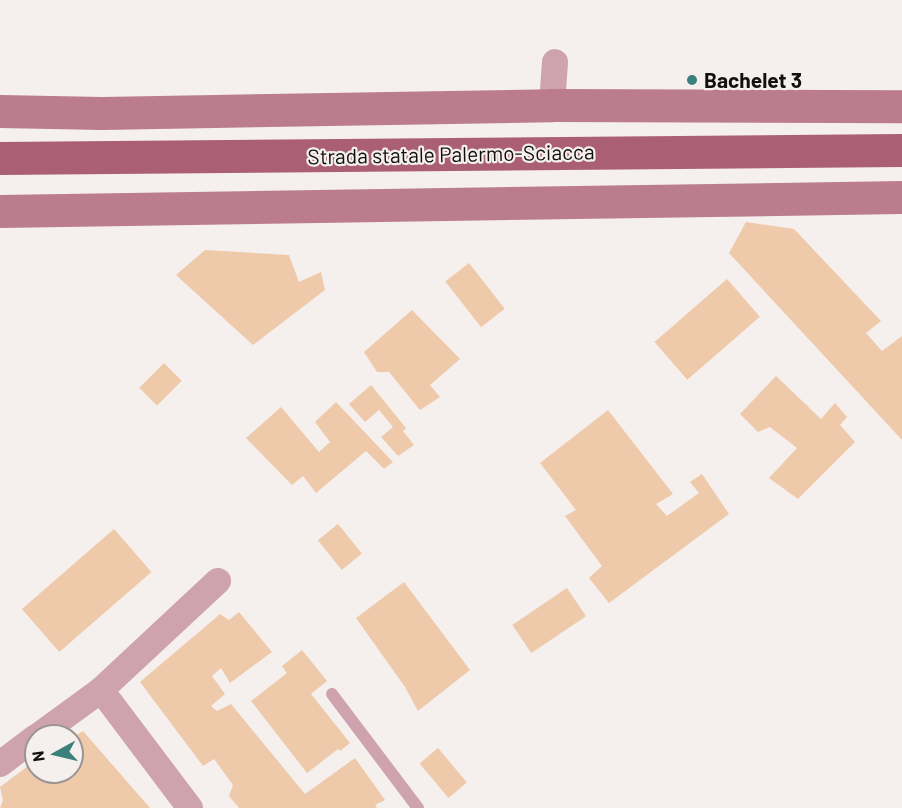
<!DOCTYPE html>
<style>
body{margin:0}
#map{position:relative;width:902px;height:808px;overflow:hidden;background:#f5efed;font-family:Barlow,sans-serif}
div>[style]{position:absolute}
.building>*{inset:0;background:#efcaaa;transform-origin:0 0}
.lane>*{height:12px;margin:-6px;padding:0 6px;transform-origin:6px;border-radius:6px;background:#cea2ae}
.street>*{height:26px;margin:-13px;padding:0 13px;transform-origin:13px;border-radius:13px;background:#cea2ae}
.secondary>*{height:33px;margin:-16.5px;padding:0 16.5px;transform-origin:16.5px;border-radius:16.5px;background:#ba7c8e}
.primary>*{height:33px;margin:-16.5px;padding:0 16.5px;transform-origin:16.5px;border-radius:16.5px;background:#ab5f77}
.dots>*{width:16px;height:16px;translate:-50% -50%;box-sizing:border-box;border:3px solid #f5efed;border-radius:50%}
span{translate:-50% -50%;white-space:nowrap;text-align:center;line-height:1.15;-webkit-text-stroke:4.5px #f5efed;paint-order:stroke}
.poi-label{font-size:21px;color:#110f0f;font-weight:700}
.left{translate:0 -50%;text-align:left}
.street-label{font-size:21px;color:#110f0f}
.north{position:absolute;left:24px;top:724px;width:60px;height:60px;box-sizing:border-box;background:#f5efed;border:2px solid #9a9594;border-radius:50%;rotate:262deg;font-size:16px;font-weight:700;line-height:24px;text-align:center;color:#110f0f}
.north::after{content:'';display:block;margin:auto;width:21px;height:27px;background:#3a817b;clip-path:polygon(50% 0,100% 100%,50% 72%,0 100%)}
</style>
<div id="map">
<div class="building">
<div style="clip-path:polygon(746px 222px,794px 229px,881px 321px,866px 333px,882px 351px,902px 336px,902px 440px,729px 253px)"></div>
<div style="clip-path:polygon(205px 250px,289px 255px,299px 282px,321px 272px,325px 290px,253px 345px,176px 275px)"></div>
<div style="left:469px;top:263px;width:58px;height:30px;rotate:52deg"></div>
<div style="left:727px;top:279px;width:50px;height:96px;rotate:49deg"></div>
<div style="clip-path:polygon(412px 310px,460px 359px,430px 385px,440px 397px,420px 410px,389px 372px,377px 372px,364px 352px)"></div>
<div style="left:164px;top:363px;width:25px;height:35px;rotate:45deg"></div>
<div style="clip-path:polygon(776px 376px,821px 419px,835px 403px,847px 417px,840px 425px,855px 442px,798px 499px,769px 478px,797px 448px,770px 427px,758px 432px,740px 414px)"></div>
<div style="clip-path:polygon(371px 385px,406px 428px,403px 431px,414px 445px,398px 456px,381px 437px,393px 427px,379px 410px,365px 422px,349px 404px)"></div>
<div style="clip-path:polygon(336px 402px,393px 462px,384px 469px,366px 451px,316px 493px,303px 476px,292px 485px,246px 438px,281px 407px,319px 452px,330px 442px,315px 422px)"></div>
<div style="clip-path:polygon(608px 410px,673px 494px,656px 504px,667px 516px,699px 493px,690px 482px,702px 474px,729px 514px,609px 603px,589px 578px,602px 566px,565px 516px,576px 510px,540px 463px)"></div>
<div style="left:338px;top:524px;width:38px;height:26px;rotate:51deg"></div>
<div style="left:114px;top:529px;width:57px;height:122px;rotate:49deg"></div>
<div style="clip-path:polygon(404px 582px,470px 670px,418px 711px,405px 687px,356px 618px)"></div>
<div style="left:567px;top:588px;width:34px;height:66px;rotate:56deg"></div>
<div style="clip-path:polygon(239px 612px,272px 652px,230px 683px,221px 668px,212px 676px,225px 694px,211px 706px,217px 711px,231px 704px,305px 794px,355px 758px,385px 800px,375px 805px,377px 808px,239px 808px,229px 796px,233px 785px,214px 759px,203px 766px,140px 682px,220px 614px,229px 620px)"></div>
<div style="clip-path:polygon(302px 650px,327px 681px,311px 694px,350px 743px,340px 751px,338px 749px,307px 773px,251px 701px,287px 673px,282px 666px)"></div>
<div style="clip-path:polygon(83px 731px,150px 808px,0 808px,3px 800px,0 787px,36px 760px,36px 772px,72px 772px,72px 738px)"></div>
<div style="left:438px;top:748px;width:45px;height:24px;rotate:50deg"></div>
</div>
<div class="lane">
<div style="left:332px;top:694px;width:143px;rotate:53deg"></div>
</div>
<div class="street">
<div style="left:552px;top:105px;width:43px;rotate:-86deg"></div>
<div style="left:101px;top:690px;width:148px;rotate:53deg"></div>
<div style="left:38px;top:736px;width:78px;rotate:-36.1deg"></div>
<div style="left:101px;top:690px;width:160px;rotate:-43deg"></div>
<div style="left:0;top:764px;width:45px;rotate:-36.9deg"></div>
</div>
<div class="secondary">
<div style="left:0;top:111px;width:102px;rotate:1.1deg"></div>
<div style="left:102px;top:113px;width:450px;rotate:-1deg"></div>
<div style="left:552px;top:105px;width:350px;rotate:0.2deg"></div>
<div style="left:0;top:211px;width:902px;rotate:-0.89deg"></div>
</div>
<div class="primary">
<div style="left:0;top:158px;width:902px;rotate:-0.51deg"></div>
</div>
<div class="dots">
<div style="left:692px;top:80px;background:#3a817b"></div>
</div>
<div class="poi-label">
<span class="left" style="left:704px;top:80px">Bachelet 3</span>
</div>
<div class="street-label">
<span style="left:451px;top:154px;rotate:-1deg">Strada statale Palermo-Sciacca</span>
</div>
<div class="north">N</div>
</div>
